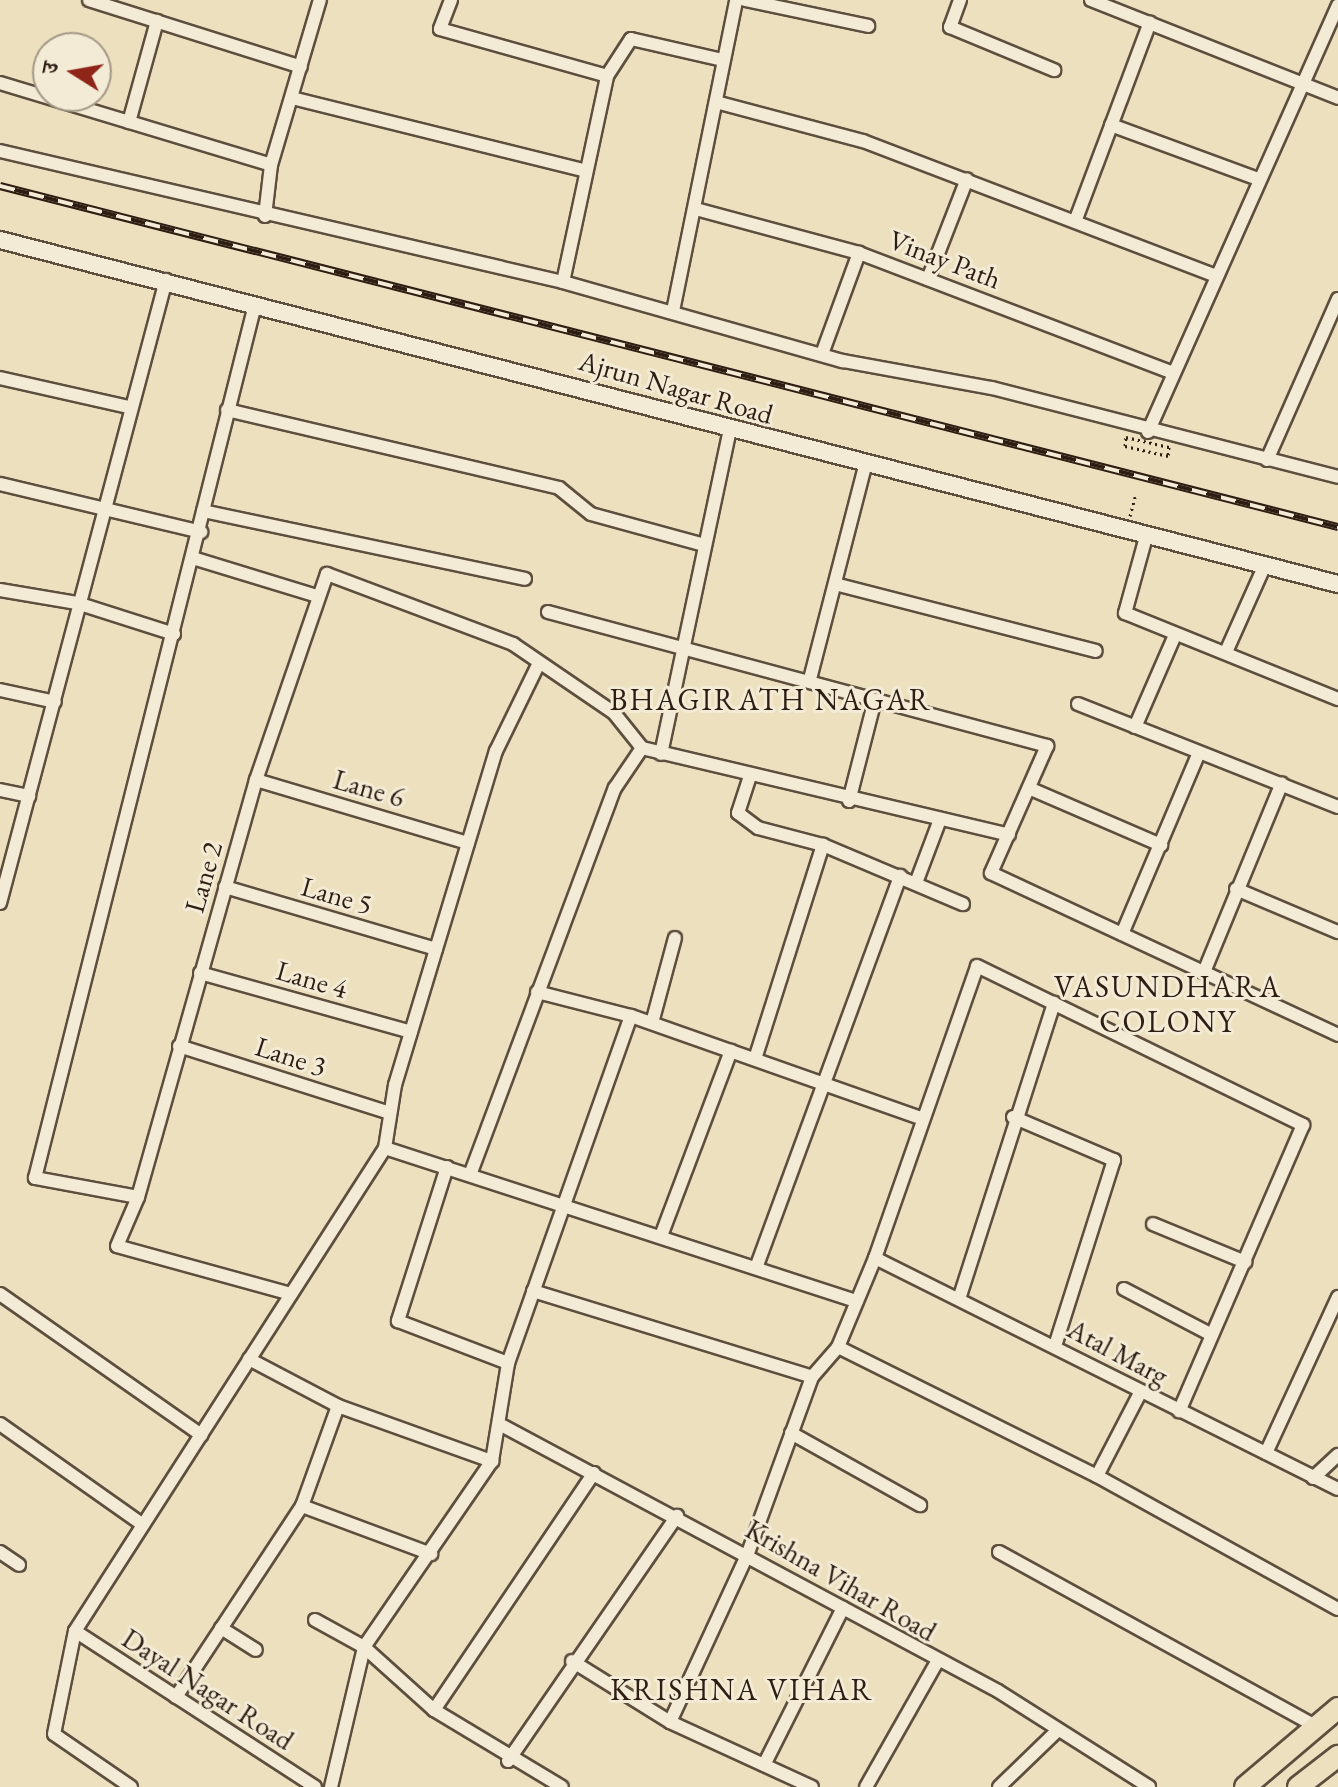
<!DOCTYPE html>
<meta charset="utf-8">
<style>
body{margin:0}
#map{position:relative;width:1338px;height:1787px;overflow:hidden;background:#ede0bf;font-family:"EB Garamond","Noto Serif Devanagari",serif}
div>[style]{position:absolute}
.path>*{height:3px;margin-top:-1.5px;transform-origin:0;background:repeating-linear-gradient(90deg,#2d1d13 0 2px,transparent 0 6px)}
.roads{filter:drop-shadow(2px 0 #5d4e3e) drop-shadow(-2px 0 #5d4e3e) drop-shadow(0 2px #5d4e3e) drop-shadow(0 -2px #5d4e3e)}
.minor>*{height:12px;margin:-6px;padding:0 6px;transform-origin:6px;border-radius:6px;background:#f3ebd5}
.tertiary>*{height:16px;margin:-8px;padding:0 8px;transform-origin:8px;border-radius:8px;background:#f3ebd5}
.primary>*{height:20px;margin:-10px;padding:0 10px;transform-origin:10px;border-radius:10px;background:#ede0bf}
.rail>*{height:8px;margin-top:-4px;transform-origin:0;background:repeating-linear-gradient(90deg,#f3ebd5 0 15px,#2d1d13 0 30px);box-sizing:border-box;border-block:2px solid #2d1d13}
span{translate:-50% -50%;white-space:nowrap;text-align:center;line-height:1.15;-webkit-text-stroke:6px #f3ebd5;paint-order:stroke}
.street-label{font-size:28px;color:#2d1d13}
.neighbourhood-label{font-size:30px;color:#2d1d13;letter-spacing:2px}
.north{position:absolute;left:32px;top:32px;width:80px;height:80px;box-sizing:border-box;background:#f3ebd5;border:2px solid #a49987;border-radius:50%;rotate:281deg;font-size:22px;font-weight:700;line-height:32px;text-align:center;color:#2d1d13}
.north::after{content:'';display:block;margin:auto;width:28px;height:36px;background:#8f2418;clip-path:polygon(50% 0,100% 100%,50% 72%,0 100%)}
</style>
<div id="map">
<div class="path">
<div style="left:1126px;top:437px;width:44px;rotate:13.1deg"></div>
<div style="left:1169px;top:447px;width:9px;rotate:96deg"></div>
<div style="left:1168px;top:456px;width:44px;rotate:-166.9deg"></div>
<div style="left:1125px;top:446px;width:9px;rotate:-84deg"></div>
<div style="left:1130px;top:516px;width:20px;rotate:-75deg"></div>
</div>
<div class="roads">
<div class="minor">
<div style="left:89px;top:0;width:222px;rotate:17.5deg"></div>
<div style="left:451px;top:0;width:31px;rotate:111deg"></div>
<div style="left:440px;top:29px;width:173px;rotate:15.7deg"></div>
<div style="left:745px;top:0;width:126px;rotate:11.9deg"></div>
<div style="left:960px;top:0;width:29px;rotate:110deg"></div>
<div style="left:950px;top:27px;width:113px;rotate:22.5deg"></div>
<div style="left:1091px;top:0;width:266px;rotate:21.6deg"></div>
<div style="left:0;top:83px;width:283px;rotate:16.8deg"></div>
<div style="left:292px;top:98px;width:299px;rotate:13.9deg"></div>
<div style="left:716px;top:102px;width:152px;rotate:14.9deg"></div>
<div style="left:863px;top:141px;width:375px;rotate:20.9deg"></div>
<div style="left:129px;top:122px;width:105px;rotate:-74.5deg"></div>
<div style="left:1111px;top:125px;width:157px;rotate:20.2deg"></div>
<div style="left:0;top:151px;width:578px;rotate:13.1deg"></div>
<div style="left:563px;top:282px;width:291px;rotate:15.8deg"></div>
<div style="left:843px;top:361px;width:151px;rotate:10.3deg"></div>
<div style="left:992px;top:388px;width:357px;rotate:14.4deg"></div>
<div style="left:696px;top:209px;width:169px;rotate:15.1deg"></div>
<div style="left:859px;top:253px;width:334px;rotate:20.9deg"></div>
<div style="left:265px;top:216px;width:51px;rotate:-83.3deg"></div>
<div style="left:271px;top:165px;width:172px;rotate:-73.5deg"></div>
<div style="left:1076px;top:219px;width:210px;rotate:-69.4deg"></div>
<div style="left:928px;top:279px;width:107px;rotate:-68.7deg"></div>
<div style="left:563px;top:282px;width:211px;rotate:-77.9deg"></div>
<div style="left:607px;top:76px;width:44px;rotate:-57deg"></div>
<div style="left:631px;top:39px;width:94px;rotate:12.9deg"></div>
<div style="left:673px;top:311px;width:317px;rotate:-78.5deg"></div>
<div style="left:822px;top:354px;width:108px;rotate:-69.9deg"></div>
<div style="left:0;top:378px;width:132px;rotate:12.7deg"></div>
<div style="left:227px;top:410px;width:341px;rotate:13.2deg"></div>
<div style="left:559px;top:488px;width:41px;rotate:39.1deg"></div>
<div style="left:591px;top:514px;width:117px;rotate:15.3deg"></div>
<div style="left:1148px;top:432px;width:467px;rotate:-66deg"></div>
<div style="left:1267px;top:460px;width:176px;rotate:-66.2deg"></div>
<div style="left:0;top:484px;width:207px;rotate:13.4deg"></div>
<div style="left:203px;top:511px;width:329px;rotate:11.9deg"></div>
<div style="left:1146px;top:537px;width:79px;rotate:105.4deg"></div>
<div style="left:1125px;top:613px;width:230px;rotate:22deg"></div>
<div style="left:196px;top:559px;width:127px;rotate:17deg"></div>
<div style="left:835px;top:584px;width:269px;rotate:14.4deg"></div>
<div style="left:0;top:590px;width:78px;rotate:9.6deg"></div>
<div style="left:77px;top:603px;width:102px;rotate:17.7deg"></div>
<div style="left:548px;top:612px;width:517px;rotate:15.03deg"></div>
<div style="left:1047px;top:746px;width:139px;rotate:113.8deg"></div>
<div style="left:991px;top:873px;width:383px;rotate:25deg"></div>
<div style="left:1226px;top:652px;width:95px;rotate:-65.9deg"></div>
<div style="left:810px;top:679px;width:220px;rotate:-75.5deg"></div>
<div style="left:0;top:690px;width:56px;rotate:12.3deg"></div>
<div style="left:1078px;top:704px;width:280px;rotate:21.6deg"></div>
<div style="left:1135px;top:727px;width:100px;rotate:-66.5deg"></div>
<div style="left:661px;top:754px;width:331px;rotate:-78deg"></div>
<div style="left:750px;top:776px;width:39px;rotate:108deg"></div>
<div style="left:738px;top:813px;width:25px;rotate:37deg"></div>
<div style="left:758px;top:828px;width:67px;rotate:14.7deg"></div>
<div style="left:823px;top:845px;width:152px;rotate:22.9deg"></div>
<div style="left:256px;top:780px;width:221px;rotate:16.6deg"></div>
<div style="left:1031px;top:789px;width:142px;rotate:23.3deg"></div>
<div style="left:0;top:790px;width:30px;rotate:12deg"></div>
<div style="left:849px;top:801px;width:104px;rotate:-75.6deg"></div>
<div style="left:916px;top:883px;width:65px;rotate:-69.3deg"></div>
<div style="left:225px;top:887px;width:220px;rotate:16.4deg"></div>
<div style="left:1236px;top:889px;width:111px;rotate:22.9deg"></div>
<div style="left:0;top:903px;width:645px;rotate:-75.08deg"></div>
<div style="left:1122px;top:934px;width:197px;rotate:-67deg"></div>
<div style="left:1204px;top:972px;width:204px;rotate:-67.6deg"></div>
<div style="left:200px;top:973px;width:219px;rotate:15.6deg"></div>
<div style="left:537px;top:992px;width:97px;rotate:14.3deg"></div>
<div style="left:631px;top:1016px;width:307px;rotate:19.4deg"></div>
<div style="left:652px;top:1023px;width:88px;rotate:-74.9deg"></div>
<div style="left:179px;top:1046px;width:218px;rotate:17.6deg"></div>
<div style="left:755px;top:1059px;width:225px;rotate:-72.4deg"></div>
<div style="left:1013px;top:1117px;width:110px;rotate:23.1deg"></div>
<div style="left:1114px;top:1160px;width:195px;rotate:107.6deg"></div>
<div style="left:385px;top:1148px;width:496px;rotate:18deg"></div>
<div style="left:447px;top:1167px;width:162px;rotate:107.7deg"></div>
<div style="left:398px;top:1321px;width:118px;rotate:20.9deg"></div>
<div style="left:470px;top:1175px;width:413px;rotate:-69.5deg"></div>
<div style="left:615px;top:788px;width:48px;rotate:-56deg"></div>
<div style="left:138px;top:1197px;width:105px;rotate:-169.5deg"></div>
<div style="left:35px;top:1178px;width:900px;rotate:-75.86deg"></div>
<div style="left:1153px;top:1224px;width:100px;rotate:22.4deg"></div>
<div style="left:661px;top:1236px;width:198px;rotate:-69.3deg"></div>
<div style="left:875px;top:1258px;width:517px;rotate:26.52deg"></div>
<div style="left:756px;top:1268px;width:418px;rotate:-69.8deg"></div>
<div style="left:1124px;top:1289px;width:99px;rotate:27.6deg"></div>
<div style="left:533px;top:1291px;width:292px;rotate:17.1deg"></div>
<div style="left:0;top:1294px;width:246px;rotate:35deg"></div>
<div style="left:291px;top:1294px;width:180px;rotate:-164.6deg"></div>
<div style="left:117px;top:1246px;width:53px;rotate:-66.8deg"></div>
<div style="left:138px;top:1197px;width:433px;rotate:-74.2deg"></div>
<div style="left:256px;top:780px;width:218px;rotate:-71deg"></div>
<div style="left:327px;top:574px;width:199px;rotate:20.6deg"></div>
<div style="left:513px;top:644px;width:122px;rotate:34.3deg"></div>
<div style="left:614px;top:713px;width:45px;rotate:51.3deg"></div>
<div style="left:642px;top:748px;width:377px;rotate:13.3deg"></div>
<div style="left:960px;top:1296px;width:308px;rotate:-72.2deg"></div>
<div style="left:838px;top:1347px;width:289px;rotate:26.5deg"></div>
<div style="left:1097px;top:1476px;width:275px;rotate:28.9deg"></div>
<div style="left:249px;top:1359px;width:101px;rotate:27.8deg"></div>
<div style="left:338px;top:1406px;width:164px;rotate:19.7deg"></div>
<div style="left:0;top:1424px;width:175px;rotate:35.2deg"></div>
<div style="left:503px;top:1426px;width:561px;rotate:28.16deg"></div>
<div style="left:998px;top:1691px;width:179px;rotate:32.4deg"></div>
<div style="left:791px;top:1433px;width:148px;rotate:29.2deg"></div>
<div style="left:1266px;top:1453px;width:172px;rotate:-65.2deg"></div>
<div style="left:1097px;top:1476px;width:93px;rotate:-62.6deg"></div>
<div style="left:1313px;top:1478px;width:34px;rotate:-43deg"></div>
<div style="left:302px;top:1506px;width:138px;rotate:20.4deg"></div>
<div style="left:0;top:1552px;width:23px;rotate:34deg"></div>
<div style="left:999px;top:1552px;width:362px;rotate:28.8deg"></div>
<div style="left:315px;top:1620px;width:56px;rotate:28.9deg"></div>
<div style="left:364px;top:1647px;width:94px;rotate:42deg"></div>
<div style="left:434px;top:1710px;width:149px;rotate:31deg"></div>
<div style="left:221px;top:1628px;width:41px;rotate:32.2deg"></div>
<div style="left:75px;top:1631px;width:286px;rotate:33deg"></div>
<div style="left:572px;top:1661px;width:115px;rotate:31.9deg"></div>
<div style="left:670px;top:1722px;width:156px;rotate:24.6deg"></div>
<div style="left:176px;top:1697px;width:229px;rotate:-56.6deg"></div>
<div style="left:302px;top:1506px;width:106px;rotate:-70.2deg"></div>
<div style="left:434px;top:1710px;width:286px;rotate:-56deg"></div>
<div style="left:670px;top:1722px;width:186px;rotate:-65.2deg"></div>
<div style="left:748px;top:1553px;width:187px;rotate:-70deg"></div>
<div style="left:812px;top:1377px;width:40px;rotate:-49deg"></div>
<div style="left:838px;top:1347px;width:96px;rotate:-67.4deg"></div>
<div style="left:875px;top:1258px;width:309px;rotate:-70.7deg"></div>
<div style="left:977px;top:966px;width:363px;rotate:26deg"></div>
<div style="left:1303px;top:1125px;width:312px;rotate:113.4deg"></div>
<div style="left:508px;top:1761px;width:298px;rotate:-55.4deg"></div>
<div style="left:764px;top:1765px;width:176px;rotate:-63.3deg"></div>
<div style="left:131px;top:1787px;width:93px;rotate:-145.5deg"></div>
<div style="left:54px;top:1734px;width:105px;rotate:-78.5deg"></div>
<div style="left:75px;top:1631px;width:574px;rotate:-57.31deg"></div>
<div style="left:385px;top:1148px;width:64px;rotate:-81deg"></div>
<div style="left:395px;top:1085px;width:349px;rotate:-73.2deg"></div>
<div style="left:496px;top:751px;width:98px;rotate:-64deg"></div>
<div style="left:331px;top:1787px;width:144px;rotate:-76.7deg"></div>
<div style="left:364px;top:1647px;width:226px;rotate:-55.5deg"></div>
<div style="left:492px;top:1461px;width:99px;rotate:-80.7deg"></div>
<div style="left:508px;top:1363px;width:368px;rotate:-70.5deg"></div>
<div style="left:866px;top:1787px;width:144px;rotate:-60.4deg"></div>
<div style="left:999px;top:1787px;width:79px;rotate:-44deg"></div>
</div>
<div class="tertiary">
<div style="left:0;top:240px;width:1382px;rotate:14.42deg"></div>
</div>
<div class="primary">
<div style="left:1245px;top:1787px;width:122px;rotate:-40.3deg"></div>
<div style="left:1298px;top:1787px;width:51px;rotate:-37.8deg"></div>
</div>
</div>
<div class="rail">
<div style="left:0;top:186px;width:1381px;rotate:14.3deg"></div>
</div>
<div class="street-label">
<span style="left:945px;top:259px;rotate:21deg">Vinay Path</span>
<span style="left:676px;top:387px;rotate:16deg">Ajrun Nagar Road</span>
<span style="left:369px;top:788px;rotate:16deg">Lane 6</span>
<span style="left:203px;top:877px;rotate:-74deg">Lane 2</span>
<span style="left:337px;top:895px;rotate:16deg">Lane 5</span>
<span style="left:312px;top:979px;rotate:16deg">Lane 4</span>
<span style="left:291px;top:1056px;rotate:18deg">Lane 3</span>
<span style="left:1118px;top:1352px;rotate:28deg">Atal Marg</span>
<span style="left:841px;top:1580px;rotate:30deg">Krishna Vihar Road</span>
<span style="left:208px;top:1689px;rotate:33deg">Dayal Nagar Road</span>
</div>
<div class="neighbourhood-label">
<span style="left:771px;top:700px">BHAGIRATH NAGAR</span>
<span style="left:1168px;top:1004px">VASUNDHARA<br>COLONY</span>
<span style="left:742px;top:1690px">KRISHNA VIHAR</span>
</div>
<div class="north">उ</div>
</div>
